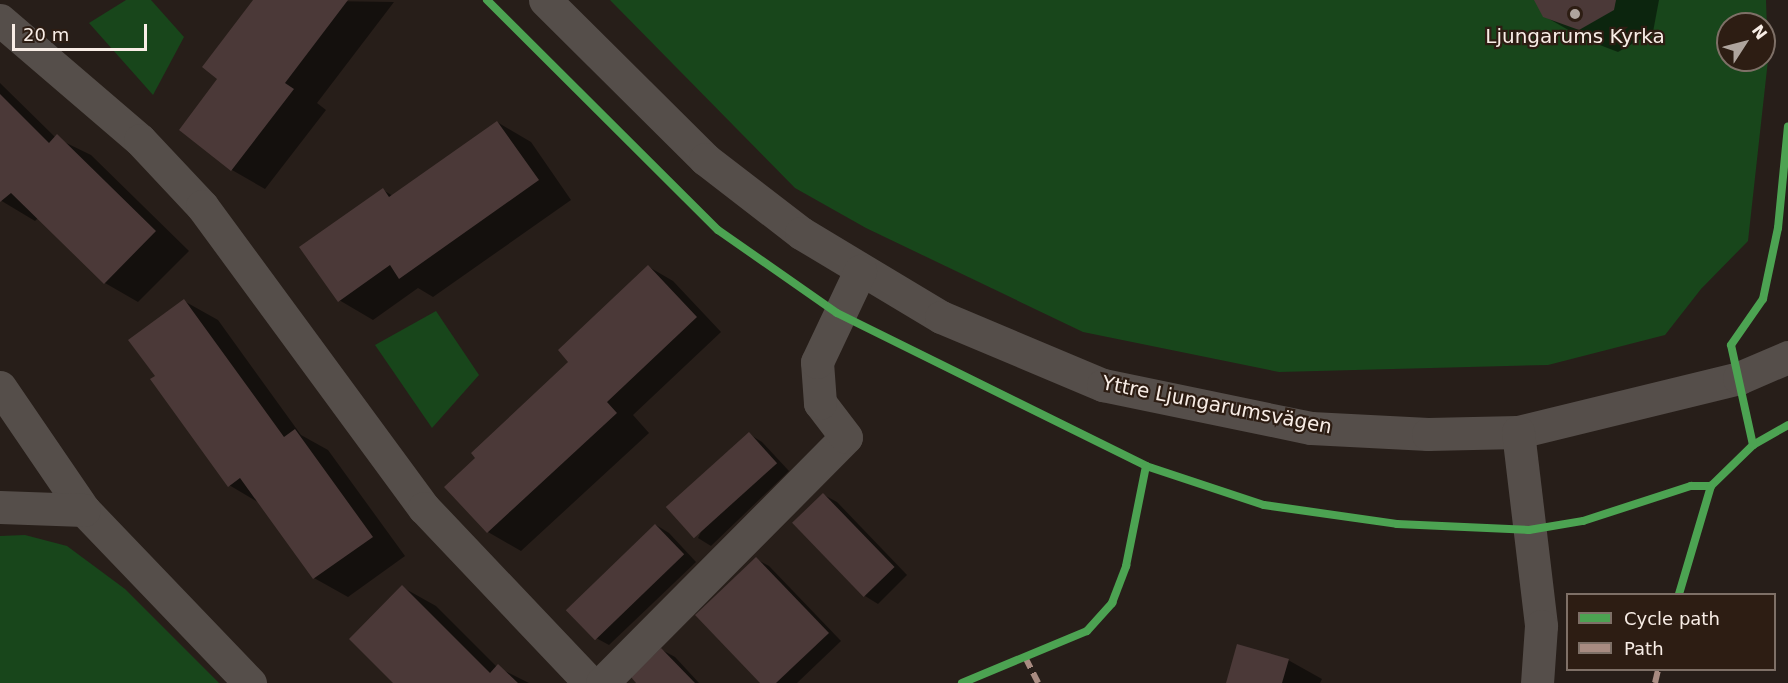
<!DOCTYPE html>
<meta charset="utf-8">
<style>
body{margin:0}
#map{position:relative;width:1788px;height:683px;overflow:hidden;background:#271e19;font-family:"DejaVu Sans",sans-serif}
div>[style]{position:absolute}
.green>*{inset:0;background:#18461b}
.shadow>*{inset:0;background:#0007}
.building>*{inset:0;background:#4b3938;transform-origin:0 0}
.minor>*{height:33px;margin:-16.5px;padding:0 16.5px;transform-origin:16.5px;border-radius:16.5px;background:#554e4a}
.quiet>*{height:6px;margin-top:-3px;transform-origin:0;background:repeating-linear-gradient(90deg,#a88b81 0 12px,transparent 0 18px)}
.cycleway>*{height:8px;margin:-4px;padding:0 4px;transform-origin:4px;border-radius:4px;background:#4ca352}
.dots>*{width:16px;height:16px;translate:-50% -50%;box-sizing:border-box;border:3px solid #2d1d13;border-radius:50%}
span{translate:-50% -50%;white-space:nowrap;text-align:center;line-height:1.15;-webkit-text-stroke:4.5px #2d1d13;paint-order:stroke}
.poi-label{font-size:20px;color:#f8ede6}
.street-label{font-size:20px;color:#f8ede6}
.legend{position:absolute;left:1566px;top:593px;width:210px;height:78px;box-sizing:border-box;background:#2d1d13;border:2px solid #7e7067;margin:0;padding:8px 10px;list-style:none;font-size:18px;color:#f8ede6}
.legend li{display:flex;align-items:center;gap:12px;height:30px}
.legend b{width:30px;border:2px solid #7e7067}
.north{position:absolute;left:1716px;top:12px;width:60px;height:60px;box-sizing:border-box;background:#2d1d13;border:2px solid #7e7067;border-radius:50%;rotate:54deg;font-size:16px;font-weight:700;line-height:24px;text-align:center;color:#f8ede6}
.north::after{content:'';display:block;margin:auto;width:21px;height:27px;background:#afa59e;clip-path:polygon(50% 0,100% 100%,50% 72%,0 100%)}
.scale{position:absolute;left:12px;top:24px;width:135px;height:27px;box-sizing:border-box;border:3px solid #f8ede6;border-top:0;padding-left:8px;font-size:18px;line-height:21px;white-space:nowrap;color:#f8ede6;-webkit-text-stroke:4px #2d1d13;paint-order:stroke}
</style>
<div id="map">
<div class="green">
<div style="clip-path:polygon(126px 0,151px 0,184px 37px,153px 95px,89px 23px)"></div>
<div style="clip-path:polygon(evenodd,610px 0,1766px 0,1768px 60px,1748px 241px,1701px 289px,1665px 335px,1548px 365px,1279px 372px,1083px 332px,866px 228px,795px 188px,610px 0,1728px 24px,1764px 24px,1764px 60px,1728px 60px,1728px 24px)"></div>
<div style="clip-path:polygon(436px 311px,479px 375px,432px 428px,375px 345px)"></div>
<div style="clip-path:polygon(25px 535px,67px 546px,125px 589px,219px 683px,0 683px,0 536px)"></div>
</div>
<div class="shadow">
<div style="clip-path:polygon(255px 0,394px 2px,317px 103px,326px 110px,265px 189px,232px 170px,181px 130px,219px 79px)"></div>
<div style="clip-path:polygon(1536px 0,1659px 0,1653px 32px,1618px 52px,1584px 39px,1544px 16px)"></div>
<div style="clip-path:polygon(0 83px,56px 138px,91px 155px,189px 251px,138px 302px,105px 283px,38px 218px,35px 221px,0 200px)"></div>
<div style="clip-path:polygon(497px 122px,531px 142px,571px 200px,433px 297px,418px 288px,373px 320px,339px 300px,383px 190px,393px 196px)"></div>
<div style="clip-path:polygon(649px 267px,673px 281px,721px 332px,633px 415px,649px 433px,521px 551px,488px 532px,446px 487px,575px 367px)"></div>
<div style="clip-path:polygon(184px 301px,218px 320px,301px 435px,328px 450px,405px 556px,348px 597px,314px 578px,261px 504px,229px 485px,157px 376px)"></div>
<div style="clip-path:polygon(749px 434px,762px 442px,789px 471px,711px 546px,698px 538px)"></div>
<div style="clip-path:polygon(824px 495px,837px 502px,907px 575px,878px 604px,865px 596px)"></div>
<div style="clip-path:polygon(656px 525px,669px 533px,696px 562px,609px 645px,596px 638px)"></div>
<div style="clip-path:polygon(756px 559px,769px 566px,841px 641px,797px 683px,762px 683px)"></div>
<div style="clip-path:polygon(402px 587px,436px 606px,497px 667px,529px 683px,395px 683px)"></div>
<div style="clip-path:polygon(662px 650px,675px 657px,699px 683px,638px 683px)"></div>
<div style="clip-path:polygon(1288px 660px,1322px 679px,1320px 683px,1227px 683px)"></div>
</div>
<div class="building">
<div style="clip-path:polygon(253px 0,348px 0,285px 83px,294px 89px,231px 171px,179px 130px,217px 79px,202px 67px)"></div>
<div style="clip-path:polygon(1534px 0,1616px 0,1614px 10px,1579px 30px,1543px 17px)"></div>
<div style="clip-path:polygon(0 94px,49px 143px,57px 134px,156px 231px,104px 284px,11px 193px,0 202px)"></div>
<div style="clip-path:polygon(497px 121px,539px 180px,399px 279px,390px 265px,338px 302px,299px 247px,383px 188px,389px 197px)"></div>
<div style="clip-path:polygon(648px 265px,697px 317px,607px 402px,617px 413px,487px 533px,444px 487px,475px 458px,471px 453px,568px 362px,558px 350px)"></div>
<div style="clip-path:polygon(184px 299px,284px 437px,295px 429px,373px 537px,313px 579px,240px 478px,228px 487px,150px 379px,155px 376px,128px 340px)"></div>
<div style="left:749px;top:432px;width:42px;height:112px;rotate:48deg"></div>
<div style="left:823px;top:493px;width:103px;height:43px;rotate:46deg"></div>
<div style="left:655px;top:524px;width:42px;height:124px;rotate:46deg"></div>
<div style="clip-path:polygon(756px 557px,829px 633px,776px 683px,760px 683px,695px 615px)"></div>
<div style="clip-path:polygon(402px 585px,490px 673px,498px 664px,518px 683px,393px 683px,349px 639px)"></div>
<div style="clip-path:polygon(1237px 644px,1289px 659px,1282px 683px,1226px 683px)"></div>
<div style="clip-path:polygon(661px 648px,695px 683px,636px 683px,631px 677px)"></div>
</div>
<div class="minor">
<div style="left:545px;top:0;width:226px;rotate:44.8deg"></div>
<div style="left:705px;top:159px;width:121px;rotate:37.6deg"></div>
<div style="left:801px;top:233px;width:163px;rotate:31deg"></div>
<div style="left:941px;top:317px;width:176px;rotate:22.8deg"></div>
<div style="left:1103px;top:385px;width:212px;rotate:11.7deg"></div>
<div style="left:1311px;top:428px;width:117px;rotate:2.9deg"></div>
<div style="left:1428px;top:434px;width:90px;rotate:-1.3deg"></div>
<div style="left:1518px;top:432px;width:228px;rotate:-13.7deg"></div>
<div style="left:1739px;top:378px;width:53px;rotate:-23.2deg"></div>
<div style="left:0;top:20px;width:184px;rotate:40.6deg"></div>
<div style="left:140px;top:140px;width:91px;rotate:46.8deg"></div>
<div style="left:202px;top:206px;width:375px;rotate:53.7deg"></div>
<div style="left:424px;top:508px;width:241px;rotate:46.5deg"></div>
<div style="left:0;top:387px;width:149px;rotate:55.7deg"></div>
<div style="left:84px;top:510px;width:240px;rotate:46.2deg"></div>
<div style="left:1518px;top:432px;width:195px;rotate:83.2deg"></div>
<div style="left:1541px;top:626px;width:57px;rotate:94deg"></div>
<div style="left:0;top:507px;width:84px;rotate:2deg"></div>
<div style="left:602px;top:683px;width:346px;rotate:-45.2deg"></div>
<div style="left:846px;top:437px;width:43px;rotate:-127.4deg"></div>
<div style="left:820px;top:403px;width:41px;rotate:-94.2deg"></div>
<div style="left:817px;top:362px;width:101px;rotate:-64.7deg"></div>
</div>
<div class="quiet">
<div style="left:1025px;top:657px;width:29px;rotate:63deg"></div>
<div style="left:1655px;top:683px;width:13px;rotate:-77deg"></div>
</div>
<div class="cycleway">
<div style="left:487px;top:0;width:326px;rotate:44.9deg"></div>
<div style="left:718px;top:230px;width:145px;rotate:34.9deg"></div>
<div style="left:837px;top:313px;width:345px;rotate:26.3deg"></div>
<div style="left:1146px;top:466px;width:124px;rotate:18.3deg"></div>
<div style="left:1264px;top:505px;width:134px;rotate:8.1deg"></div>
<div style="left:1397px;top:524px;width:132px;rotate:2.6deg"></div>
<div style="left:1529px;top:530px;width:55px;rotate:-9.5deg"></div>
<div style="left:1583px;top:521px;width:114px;rotate:-18deg"></div>
<div style="left:1691px;top:486px;width:20px"></div>
<div style="left:1711px;top:486px;width:59px;rotate:-44.3deg"></div>
<div style="left:1753px;top:445px;width:40px;rotate:-29.7deg"></div>
<div style="left:1753px;top:445px;width:102px;rotate:-102.4deg"></div>
<div style="left:1731px;top:345px;width:56px;rotate:-55.2deg"></div>
<div style="left:1763px;top:299px;width:73px;rotate:-78.1deg"></div>
<div style="left:1778px;top:228px;width:102px;rotate:-84.4deg"></div>
<div style="left:1679px;top:594px;width:113px;rotate:-73.5deg"></div>
<div style="left:962px;top:683px;width:135px;rotate:-22.6deg"></div>
<div style="left:1087px;top:631px;width:38px;rotate:-48deg"></div>
<div style="left:1112px;top:603px;width:40px;rotate:-69deg"></div>
<div style="left:1126px;top:566px;width:102px;rotate:-78.7deg"></div>
</div>
<div class="dots">
<div style="left:1575px;top:14px;background:#afa59e"></div>
</div>
<div class="poi-label">
<span style="left:1575px;top:36px">Ljungarums Kyrka</span>
</div>
<div class="street-label">
<span style="left:1217px;top:405px;rotate:11deg">Yttre Ljungarumsvägen</span>
</div>
<ul class="legend">
<li><b style="height:8px;background:#4ca352"></b>Cycle path</li>
<li><b style="height:8px;background:#a88b81"></b>Path</li>
</ul>
<div class="north">N</div>
<div class="scale">20 m</div>
</div>
